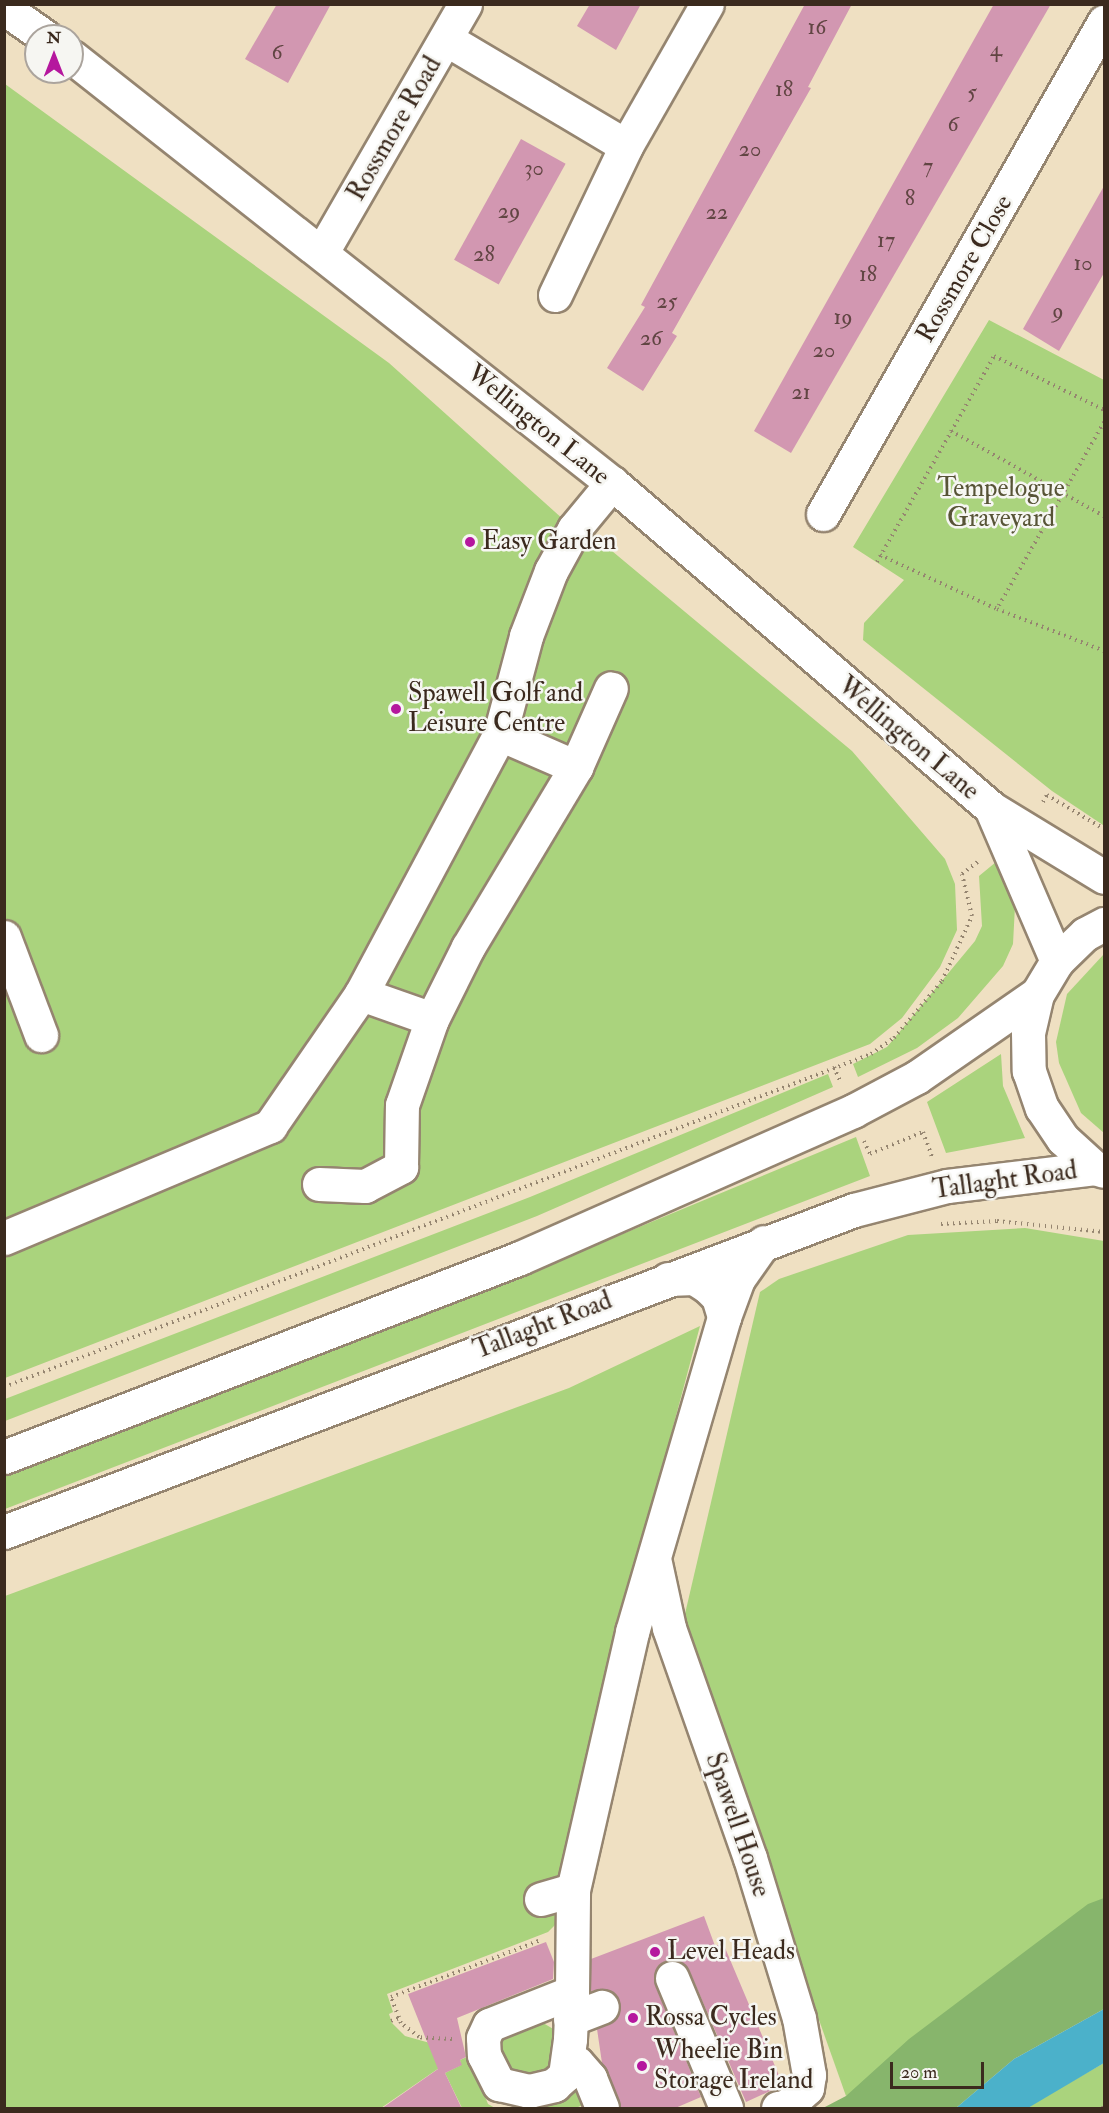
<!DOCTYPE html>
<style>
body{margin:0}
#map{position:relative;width:1109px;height:2113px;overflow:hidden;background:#efe0c2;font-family:"IM FELL Double Pica",serif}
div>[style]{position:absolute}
.green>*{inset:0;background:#aad37d}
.forest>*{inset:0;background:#87b56c}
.water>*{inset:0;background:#4bb1ca}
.building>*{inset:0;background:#d297b1;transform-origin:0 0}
.path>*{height:4px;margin-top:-2px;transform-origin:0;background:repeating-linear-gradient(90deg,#958570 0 1.5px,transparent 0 6px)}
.roads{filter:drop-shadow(2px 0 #958570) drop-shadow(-2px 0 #958570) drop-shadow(0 2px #958570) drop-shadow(0 -2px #958570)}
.minor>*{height:33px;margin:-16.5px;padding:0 16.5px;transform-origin:16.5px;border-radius:16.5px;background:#fff}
.major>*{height:33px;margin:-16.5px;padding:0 16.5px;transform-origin:16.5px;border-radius:16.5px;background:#fff}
.dots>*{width:16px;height:16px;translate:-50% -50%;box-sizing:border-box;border:3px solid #f6f6f2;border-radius:50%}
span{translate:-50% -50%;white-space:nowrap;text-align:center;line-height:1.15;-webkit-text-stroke:5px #f6f6f2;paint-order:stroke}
.number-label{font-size:22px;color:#614543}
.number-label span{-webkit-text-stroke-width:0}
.street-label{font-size:26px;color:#3b2a1e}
.park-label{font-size:26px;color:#575436}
.poi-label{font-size:26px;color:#3b2a1e}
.left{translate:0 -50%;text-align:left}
.frame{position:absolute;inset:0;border:6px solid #3b2a1e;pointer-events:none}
.north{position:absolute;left:24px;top:24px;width:60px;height:60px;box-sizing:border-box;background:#f6f6f2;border:2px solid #aba49d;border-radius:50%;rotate:0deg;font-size:16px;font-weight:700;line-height:24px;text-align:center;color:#3b2a1e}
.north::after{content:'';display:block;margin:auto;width:21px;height:27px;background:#b5179e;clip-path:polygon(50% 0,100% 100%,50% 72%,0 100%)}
.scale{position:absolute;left:890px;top:2062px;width:94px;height:27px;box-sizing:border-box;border:3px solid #3b2a1e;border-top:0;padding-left:8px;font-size:18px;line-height:21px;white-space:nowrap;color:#3b2a1e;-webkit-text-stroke:4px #f6f6f2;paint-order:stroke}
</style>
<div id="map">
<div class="green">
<div style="clip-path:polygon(5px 84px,389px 363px,574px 529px,583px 537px,594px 536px,852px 751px,945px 859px,955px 884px,957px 930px,940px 967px,902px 1018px,870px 1044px,5px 1378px)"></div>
<div style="clip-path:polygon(989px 320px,1104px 380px,1103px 825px,1052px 791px,863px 640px,864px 623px,904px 580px,853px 547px)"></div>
<div style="clip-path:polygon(996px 862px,1013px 893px,1015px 906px,1013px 944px,1003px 966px,958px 1018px,917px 1048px,858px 1077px,853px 1064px,887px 1047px,975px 941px,982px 926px,979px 876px)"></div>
<div style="clip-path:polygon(1104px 954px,1104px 1133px,1081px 1113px,1059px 1063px,1056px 1042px,1067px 994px)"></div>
<div style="clip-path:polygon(1001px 1054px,1003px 1086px,1025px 1138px,946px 1153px,927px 1102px)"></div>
<div style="clip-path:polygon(828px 1074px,833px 1087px,537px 1216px,5px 1421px,5px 1399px,530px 1197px)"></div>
<div style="clip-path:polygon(856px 1137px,870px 1176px,5px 1509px,5px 1474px,526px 1274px)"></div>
<div style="clip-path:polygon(1025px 1228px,1104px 1241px,1104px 1970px,846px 2096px,681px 1631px,760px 1292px,779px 1279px,908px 1235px)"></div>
<div style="clip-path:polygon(700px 1326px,619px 1629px,566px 1873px,549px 1908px,560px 1920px,548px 1932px,387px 1994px,393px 2012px,389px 2014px,392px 2023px,405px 2036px,430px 2043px,442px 2066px,381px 2108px,5px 2108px,5px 1596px,569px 1388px)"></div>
<div style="clip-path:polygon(538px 2020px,555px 2030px,556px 2068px,515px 2078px,501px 2061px,502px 2038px,506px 2031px)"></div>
<div style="clip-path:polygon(469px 2056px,488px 2104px,495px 2108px,462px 2108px,445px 2073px,461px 2065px,460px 2060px)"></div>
<div style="clip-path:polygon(1104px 2063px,1104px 2108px,1028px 2108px,1041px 2099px)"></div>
<div style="clip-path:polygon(578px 2082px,587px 2103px,576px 2108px,511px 2108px)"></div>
</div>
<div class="forest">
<div style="clip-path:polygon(1104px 1898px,1104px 2009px,1014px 2059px,956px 2108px,823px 2108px,846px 2096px,909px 2039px,1088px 1904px)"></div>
</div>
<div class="water">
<div style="clip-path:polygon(1104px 2009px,1104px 2063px,1028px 2108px,956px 2108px,1014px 2059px)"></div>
</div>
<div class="building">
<div style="clip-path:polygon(277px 4px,331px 4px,288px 83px,245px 59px)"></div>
<div style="clip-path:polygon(590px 4px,641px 4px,616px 50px,577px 26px)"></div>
<div style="clip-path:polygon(805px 4px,852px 4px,808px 87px,811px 88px,672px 333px,677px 336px,643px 391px,607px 368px,645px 307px,641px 305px)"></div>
<div style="clip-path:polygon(994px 4px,1051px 4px,791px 453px,754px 431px)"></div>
<div style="left:521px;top:139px;width:51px;height:138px;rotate:29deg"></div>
<div style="clip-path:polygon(1104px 186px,1104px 273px,1059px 351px,1023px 329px)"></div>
<div style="clip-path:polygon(704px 1916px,715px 1946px,723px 1943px,783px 2085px,746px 2102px,689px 1970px,675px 1960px,665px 1961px,657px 1967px,655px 1985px,701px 2097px,673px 2109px,620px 2109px,602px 2063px,597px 2029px,616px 2019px,620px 2001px,606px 1989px,591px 1991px,591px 1959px)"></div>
<div style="clip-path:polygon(546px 1942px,554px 1962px,553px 1979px,457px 2018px,466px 2057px,460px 2060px,462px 2065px,445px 2073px,462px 2109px,381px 2109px,438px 2069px,408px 1994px)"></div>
</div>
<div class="path">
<div style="left:1104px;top:422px;width:215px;rotate:119.8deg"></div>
<div style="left:997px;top:609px;width:115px;rotate:21.4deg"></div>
<div style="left:951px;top:431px;width:175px;rotate:29.1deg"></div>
<div style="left:880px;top:555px;width:129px;rotate:24.8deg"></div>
<div style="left:877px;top:562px;width:237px;rotate:-60.4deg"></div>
<div style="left:994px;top:356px;width:123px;rotate:26.1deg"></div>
<div style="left:1043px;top:802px;width:8px;rotate:-60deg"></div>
<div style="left:1047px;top:795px;width:66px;rotate:30.8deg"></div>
<div style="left:834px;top:1067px;width:15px;rotate:67deg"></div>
<div style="left:864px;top:1141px;width:14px;rotate:65deg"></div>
<div style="left:870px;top:1154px;width:57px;rotate:-22.5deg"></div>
<div style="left:923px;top:1132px;width:27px;rotate:70deg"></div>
<div style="left:941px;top:1224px;width:56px;rotate:-3.1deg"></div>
<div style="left:997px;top:1221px;width:108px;rotate:5.9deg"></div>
<div style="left:4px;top:1387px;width:929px;rotate:-21.01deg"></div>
<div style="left:871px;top:1054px;width:28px;rotate:-35deg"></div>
<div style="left:894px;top:1038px;width:75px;rotate:-49.9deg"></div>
<div style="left:942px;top:981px;width:72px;rotate:-65.2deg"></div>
<div style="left:972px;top:916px;width:43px;rotate:-103.4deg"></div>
<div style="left:962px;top:874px;width:23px;rotate:-38deg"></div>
<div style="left:391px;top:2021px;width:9px;rotate:-21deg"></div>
<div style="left:452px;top:2039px;width:33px;rotate:-177deg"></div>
<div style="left:419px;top:2037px;width:23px;rotate:-142deg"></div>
<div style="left:401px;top:2023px;width:28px;rotate:-111deg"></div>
<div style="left:391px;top:1997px;width:160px;rotate:-20.8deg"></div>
<div style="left:1102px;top:2108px;width:2px;rotate:-27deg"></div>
</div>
<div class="roads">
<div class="minor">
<div style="left:4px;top:8px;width:49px;rotate:35deg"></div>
<div style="left:446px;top:39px;width:209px;rotate:30.7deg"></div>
<div style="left:72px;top:57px;width:688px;rotate:38.27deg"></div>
<div style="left:612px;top:483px;width:499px;rotate:40.6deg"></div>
<div style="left:991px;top:808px;width:132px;rotate:31.4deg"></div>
<div style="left:322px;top:252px;width:286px;rotate:-60deg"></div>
<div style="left:555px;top:295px;width:165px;rotate:-64.5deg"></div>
<div style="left:626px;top:146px;width:163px;rotate:-60.3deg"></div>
<div style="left:823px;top:514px;width:567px;rotate:-60.27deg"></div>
<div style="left:500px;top:734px;width:83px;rotate:23.5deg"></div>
<div style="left:576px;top:767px;width:86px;rotate:-66.1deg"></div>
<div style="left:991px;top:808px;width:167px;rotate:66.7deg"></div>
<div style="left:4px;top:937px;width:105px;rotate:69.3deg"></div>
<div style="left:361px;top:994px;width:75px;rotate:19.4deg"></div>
<div style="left:319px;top:1184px;width:46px;rotate:2.5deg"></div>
<div style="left:365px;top:1186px;width:41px;rotate:-27.8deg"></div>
<div style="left:401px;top:1167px;width:62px;rotate:-89.1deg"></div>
<div style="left:402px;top:1105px;width:91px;rotate:-70.8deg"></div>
<div style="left:432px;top:1019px;width:80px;rotate:-63.4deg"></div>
<div style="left:468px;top:947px;width:210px;rotate:-59deg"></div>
<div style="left:4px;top:1238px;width:289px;rotate:-22.8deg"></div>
<div style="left:270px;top:1126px;width:160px;rotate:-55.4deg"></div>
<div style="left:361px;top:994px;width:295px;rotate:-61.9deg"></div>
<div style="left:500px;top:734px;width:101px;rotate:-75.1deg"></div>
<div style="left:526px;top:636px;width:70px;rotate:-69deg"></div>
<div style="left:551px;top:571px;width:48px;rotate:-61.3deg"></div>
<div style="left:574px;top:529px;width:60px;rotate:-50.4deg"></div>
<div style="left:668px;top:1279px;width:26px;rotate:-2deg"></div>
<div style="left:694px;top:1278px;width:17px;rotate:33deg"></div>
<div style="left:708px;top:1287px;width:14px;rotate:45deg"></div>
<div style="left:718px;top:1297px;width:21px;rotate:73deg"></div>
<div style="left:655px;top:1563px;width:66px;rotate:77.8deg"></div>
<div style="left:669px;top:1628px;width:244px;rotate:70.6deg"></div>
<div style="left:750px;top:1858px;width:167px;rotate:73deg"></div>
<div style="left:799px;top:2018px;width:58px;rotate:80deg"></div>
<div style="left:809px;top:2075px;width:13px;rotate:99deg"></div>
<div style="left:807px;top:2088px;width:28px;rotate:138deg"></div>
<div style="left:786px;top:2107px;width:8px;rotate:173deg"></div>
<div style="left:541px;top:1899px;width:33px;rotate:-16deg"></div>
<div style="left:672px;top:1978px;width:141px;rotate:67.4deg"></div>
<div style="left:572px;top:1992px;width:89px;rotate:158.3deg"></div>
<div style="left:489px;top:2025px;width:14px;rotate:115deg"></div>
<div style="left:483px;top:2038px;width:17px;rotate:87deg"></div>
<div style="left:484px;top:2055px;width:33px;rotate:63deg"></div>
<div style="left:499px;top:2084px;width:31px;rotate:13deg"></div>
<div style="left:529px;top:2091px;width:26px;rotate:-13deg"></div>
<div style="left:554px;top:2085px;width:15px;rotate:-42deg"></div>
<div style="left:565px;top:2075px;width:36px;rotate:-82deg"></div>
<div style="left:570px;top:2039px;width:47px;rotate:-87.6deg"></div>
<div style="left:572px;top:1992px;width:102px;rotate:-89.4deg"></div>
<div style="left:573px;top:1890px;width:265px;rotate:-77.1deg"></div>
<div style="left:632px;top:1632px;width:328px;rotate:-73.7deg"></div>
<div style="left:724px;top:1317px;width:40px;rotate:-69.8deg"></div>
<div style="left:738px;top:1279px;width:45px;rotate:-54.9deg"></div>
<div style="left:570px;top:2019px;width:34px;rotate:-21deg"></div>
<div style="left:568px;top:2061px;width:9px;rotate:13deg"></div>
<div style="left:577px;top:2063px;width:20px;rotate:49deg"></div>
<div style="left:590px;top:2078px;width:32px;rotate:68deg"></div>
</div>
<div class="major">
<div style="left:1104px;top:924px;width:21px;rotate:152deg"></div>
<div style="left:1085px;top:934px;width:39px;rotate:136deg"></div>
<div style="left:1057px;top:961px;width:39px;rotate:121deg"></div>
<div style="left:1037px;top:994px;width:39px;rotate:103deg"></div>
<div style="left:1028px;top:1032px;width:39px;rotate:89deg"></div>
<div style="left:1029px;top:1071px;width:39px;rotate:71deg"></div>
<div style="left:1042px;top:1108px;width:37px;rotate:56deg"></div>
<div style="left:1063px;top:1139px;width:43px;rotate:42.2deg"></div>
<div style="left:1095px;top:1168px;width:9px;rotate:18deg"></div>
<div style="left:4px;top:1457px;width:553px;rotate:-21.09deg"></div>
<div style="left:520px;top:1258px;width:364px;rotate:-23.8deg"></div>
<div style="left:853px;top:1111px;width:72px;rotate:-28deg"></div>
<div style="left:917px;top:1077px;width:146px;rotate:-34.7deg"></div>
<div style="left:4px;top:1532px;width:909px;rotate:-20.75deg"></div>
<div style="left:854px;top:1210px;width:96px;rotate:-14.5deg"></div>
<div style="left:947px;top:1186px;width:149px;rotate:-6.9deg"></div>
</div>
</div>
<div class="dots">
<div style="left:470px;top:542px;background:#b5179e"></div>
<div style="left:396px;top:709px;background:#b5179e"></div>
<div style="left:655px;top:1952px;background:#b5179e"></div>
<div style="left:633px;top:2018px;background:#b5179e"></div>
<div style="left:642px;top:2066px;background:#b5179e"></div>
</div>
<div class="number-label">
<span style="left:817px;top:28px">16</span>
<span style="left:996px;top:50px">4</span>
<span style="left:277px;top:53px">6</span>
<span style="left:784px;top:90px">18</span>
<span style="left:972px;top:93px">5</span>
<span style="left:953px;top:125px">6</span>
<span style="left:750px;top:150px">20</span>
<span style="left:928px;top:167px">7</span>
<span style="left:534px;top:169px">30</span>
<span style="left:910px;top:199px">8</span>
<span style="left:509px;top:212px">29</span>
<span style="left:717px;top:213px">22</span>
<span style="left:886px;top:241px">17</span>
<span style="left:484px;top:255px">28</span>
<span style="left:1083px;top:264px">10</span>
<span style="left:868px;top:275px">18</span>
<span style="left:667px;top:302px">25</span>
<span style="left:1058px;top:312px">9</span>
<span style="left:843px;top:318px">19</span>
<span style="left:651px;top:339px">26</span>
<span style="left:824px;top:351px">20</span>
<span style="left:801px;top:393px">21</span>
</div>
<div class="street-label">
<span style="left:395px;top:129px;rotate:-60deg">Rossmore Road</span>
<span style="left:965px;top:269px;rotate:-60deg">Rossmore Close</span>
<span style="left:538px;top:425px;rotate:39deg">Wellington Lane</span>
<span style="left:908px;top:739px;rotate:40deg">Wellington Lane</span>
<span style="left:1005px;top:1181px;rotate:-8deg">Tallaght Road</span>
<span style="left:543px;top:1326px;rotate:-21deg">Tallaght Road</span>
<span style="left:737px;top:1825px;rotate:71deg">Spawell House</span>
</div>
<div class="park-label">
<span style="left:1001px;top:504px">Tempelogue<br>Graveyard</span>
</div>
<div class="poi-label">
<span class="left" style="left:482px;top:542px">Easy Garden</span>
<span class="left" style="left:408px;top:709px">Spawell Golf and<br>Leisure Centre</span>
<span class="left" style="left:667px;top:1952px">Level Heads</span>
<span class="left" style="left:645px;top:2018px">Rossa Cycles</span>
<span class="left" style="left:654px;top:2066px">Wheelie Bin<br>Storage Ireland</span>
</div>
<div class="frame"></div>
<div class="north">N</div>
<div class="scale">20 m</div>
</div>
